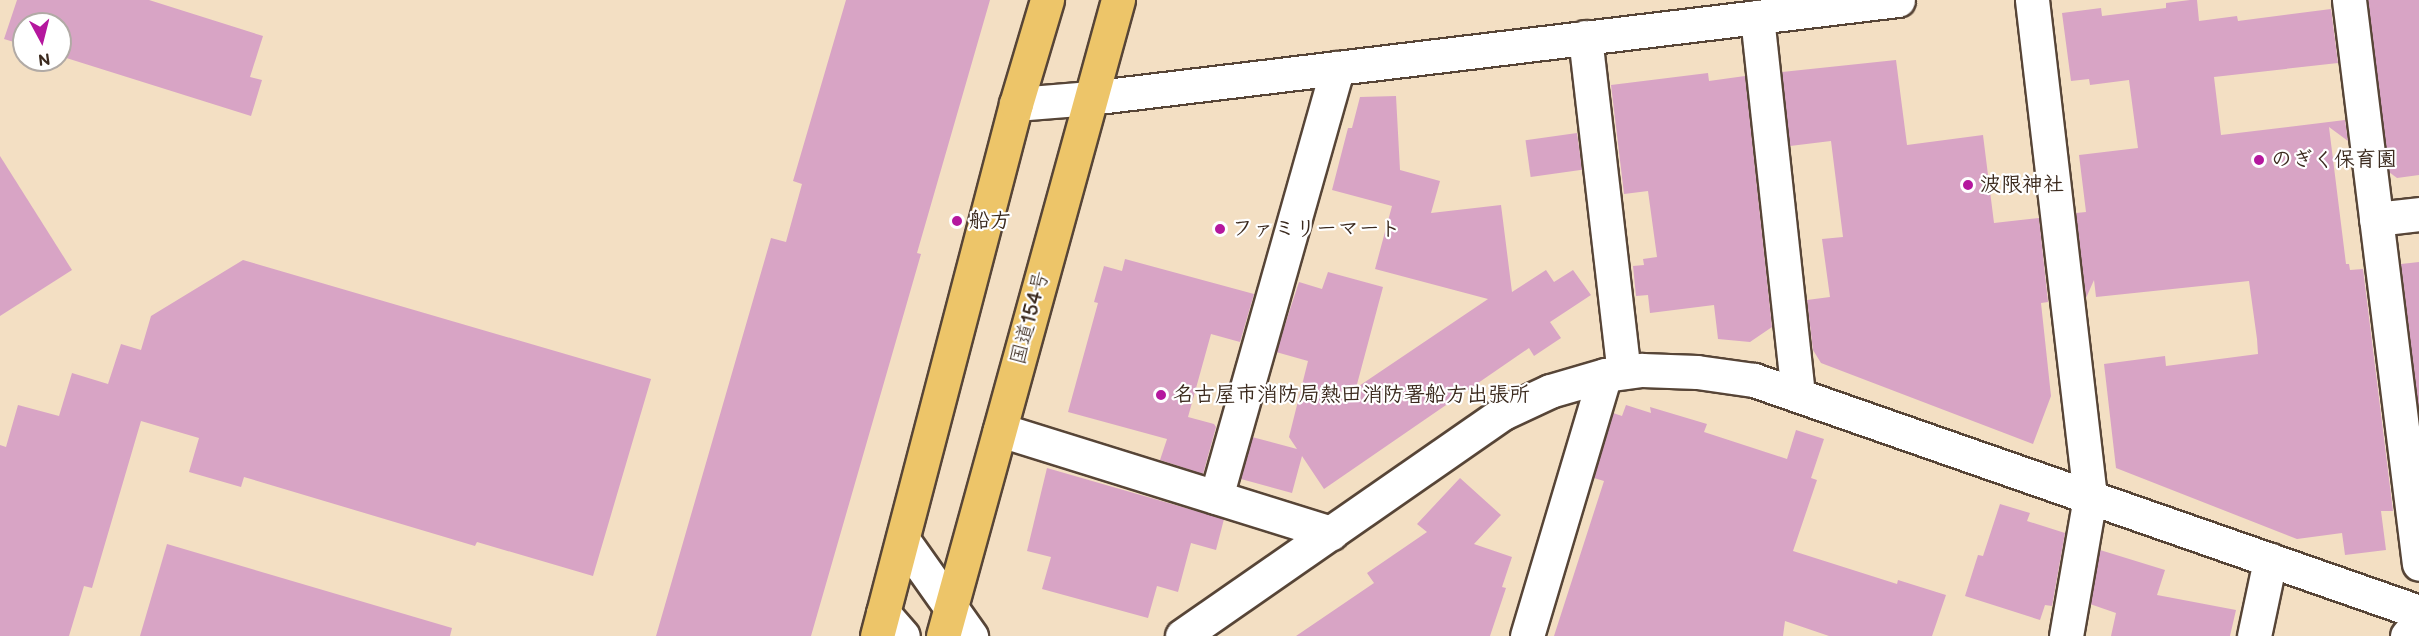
<!DOCTYPE html>
<meta charset="utf-8">
<style>
body{margin:0}
#map{position:relative;width:2419px;height:636px;overflow:hidden;background:#f3dfc3;font-family:"Balsamiq Sans","Klee One",sans-serif}
div>[style]{position:absolute}
.building>*{inset:0;background:#d8a4c5;transform-origin:0 0}
.roads{filter:drop-shadow(2px 0 #574537) drop-shadow(-2px 0 #574537) drop-shadow(0 2px #574537) drop-shadow(0 -2px #574537)}
.minor>*{height:33px;margin:-16.5px;padding:0 16.5px;transform-origin:16.5px;border-radius:16.5px;background:#fff}
.tertiary>*{height:33px;margin:-16.5px;padding:0 16.5px;transform-origin:16.5px;border-radius:16.5px;background:#fff}
.trunk>*{height:33px;margin:-16.5px;padding:0 16.5px;transform-origin:16.5px;border-radius:16.5px;background:#edc569}
.dots>*{width:16px;height:16px;translate:-50% -50%;box-sizing:border-box;border:3px solid #fff;border-radius:50%}
span{translate:-50% -50%;white-space:nowrap;text-align:center;line-height:1.15;-webkit-text-stroke:4.5px #fff;paint-order:stroke}
.poi-label{font-size:21px;color:#3b2a1e;font-weight:700}
.left{translate:0 -50%;text-align:left}
.street-label{font-size:21px;color:#3b2a1e}
.north{position:absolute;left:12px;top:12px;width:60px;height:60px;box-sizing:border-box;background:#fff;border:2px solid #b1aaa5;border-radius:50%;rotate:173deg;font-size:16px;font-weight:700;line-height:24px;text-align:center;color:#3b2a1e}
.north::after{content:'';display:block;margin:auto;width:21px;height:27px;background:#b5179e;clip-path:polygon(50% 0,100% 100%,50% 72%,0 100%)}
</style>
<div id="map">
<div class="building">
<div style="clip-path:polygon(17px 0,149px 0,263px 36px,250px 77px,262px 80px,251px 116px,60px 56px,60px 24px,24px 24px,24px 45px,4px 39px)"></div>
<div style="clip-path:polygon(846px 0,990px 0,917px 253px,921px 254px,811px 636px,656px 636px,771px 238px,786px 242px,802px 184px,793px 181px)"></div>
<div style="clip-path:polygon(2190px 0,2197px 0,2199px 21px,2237px 16px,2238px 21px,2331px 9px,2338px 63px,2214px 77px,2221px 135px,2345px 120px,2348px 141px,2329px 127px,2346px 264px,2349px 264px,2350px 270px,2363px 269px,2393px 511px,2381px 511px,2386px 550px,2345px 555px,2342px 533px,2297px 539px,2116px 468px,2104px 364px,2165px 356px,2166px 366px,2258px 354px,2257px 339px,2249px 281px,2096px 297px,2094px 280px,2086px 298px,2076px 213px,2086px 212px,2079px 155px,2138px 148px,2129px 80px,2090px 85px,2089px 79px,2071px 81px,2062px 13px,2101px 8px,2102px 16px,2166px 8px,2166px 3px)"></div>
<div style="clip-path:polygon(2368px 0,2419px 0,2419px 175px,2397px 178px,2389px 172px)"></div>
<div style="clip-path:polygon(1896px 60px,1907px 145px,1983px 135px,1994px 223px,2039px 218px,2048px 302px,2041px 303px,2051px 396px,2033px 444px,1821px 363px,1813px 350px,1807px 300px,1830px 297px,1822px 239px,1843px 237px,1831px 141px,1790px 146px,1782px 72px)"></div>
<div style="clip-path:polygon(1708px 73px,1709px 81px,1745px 76px,1772px 327px,1750px 342px,1718px 339px,1714px 305px,1650px 313px,1648px 295px,1636px 296px,1633px 266px,1644px 265px,1643px 259px,1657px 257px,1648px 191px,1624px 194px,1611px 85px)"></div>
<div style="clip-path:polygon(1396px 96px,1400px 170px,1440px 181px,1431px 213px,1501px 205px,1512px 292px,1546px 270px,1554px 282px,1573px 270px,1591px 295px,1550px 322px,1561px 338px,1534px 356px,1529px 348px,1324px 489px,1302px 456px,1292px 493px,1241px 479px,1252px 437px,1297px 449px,1289px 437px,1308px 361px,1276px 352px,1299px 282px,1322px 289px,1328px 272px,1383px 287px,1356px 388px,1488px 299px,1375px 269px,1392px 206px,1332px 190px,1348px 128px,1352px 128px,1360px 97px)"></div>
<div style="left:1577px;top:133px;width:37px;height:52px;rotate:82deg"></div>
<div style="clip-path:polygon(0 156px,72px 270px,0 316px)"></div>
<div style="clip-path:polygon(1125px 259px,1254px 294px,1240px 342px,1211px 334px,1188px 417px,1214px 424px,1216px 427px,1203px 474px,1160px 460px,1167px 439px,1068px 412px,1098px 303px,1094px 302px,1104px 266px,1122px 271px)"></div>
<div style="clip-path:polygon(243px 260px,651px 379px,593px 576px,477px 542px,475px 546px,244px 477px,241px 487px,189px 472px,199px 438px,141px 421px,92px 588px,84px 586px,69px 636px,0 636px,0 445px,6px 447px,18px 405px,59px 416px,72px 373px,108px 384px,121px 344px,141px 350px,151px 316px)"></div>
<div style="clip-path:polygon(2419px 262px,2419px 412px,2401px 264px)"></div>
<div style="clip-path:polygon(1626px 405px,1651px 413px,1650px 407px,1707px 424px,1704px 432px,1787px 459px,1796px 430px,1824px 439px,1811px 478px,1817px 480px,1793px 551px,1897px 584px,1898px 580px,1946px 595px,1932px 636px,1829px 636px,1785px 621px,1783px 636px,1554px 636px,1604px 481px,1594px 478px,1613px 413px,1622px 416px)"></div>
<div style="clip-path:polygon(1047px 468px,1224px 519px,1216px 550px,1191px 543px,1178px 592px,1157px 586px,1148px 618px,1042px 589px,1051px 557px,1027px 551px)"></div>
<div style="clip-path:polygon(1460px 478px,1501px 515px,1474px 544px,1512px 557px,1502px 587px,1506px 588px,1490px 636px,1296px 636px,1374px 583px,1367px 573px,1427px 532px,1417px 524px)"></div>
<div style="clip-path:polygon(2000px 504px,2030px 513px,2027px 521px,2065px 533px,2052px 606px,2045px 605px,2040px 620px,1965px 596px,1978px 555px,1983px 556px)"></div>
<div style="clip-path:polygon(167px 544px,452px 628px,450px 636px,140px 636px)"></div>
<div style="clip-path:polygon(2100px 550px,2165px 570px,2157px 595px,2236px 610px,2230px 636px,2111px 636px,2116px 613px,2090px 604px)"></div>
</div>
<div class="roads">
<div class="minor">
<div style="left:2032px;top:0;width:500px;rotate:83.34deg"></div>
<div style="left:2090px;top:497px;width:141px;rotate:99.8deg"></div>
<div style="left:2349px;top:0;width:568px;rotate:82.93deg"></div>
<div style="left:1757px;top:17px;width:379px;rotate:83.8deg"></div>
<div style="left:1585px;top:37px;width:337px;rotate:83.4deg"></div>
<div style="left:2376px;top:219px;width:43px;rotate:-6.6deg"></div>
<div style="left:1000px;top:430px;width:347px;rotate:17.3deg"></div>
<div style="left:1216px;top:497px;width:446px;rotate:-74.2deg"></div>
<div style="left:1182px;top:636px;width:391px;rotate:-34.8deg"></div>
<div style="left:1503px;top:413px;width:52px;rotate:-25.1deg"></div>
<div style="left:1550px;top:391px;width:57px;rotate:-16.2deg"></div>
<div style="left:1527px;top:636px;width:272px;rotate:-73.4deg"></div>
<div style="left:2254px;top:636px;width:78px;rotate:-78.1deg"></div>
<div style="left:2407px;top:636px;width:19px;rotate:-51deg"></div>
</div>
<div class="tertiary">
<div style="left:1016px;top:104px;width:74px;rotate:-4.6deg"></div>
<div style="left:1090px;top:98px;width:814px;rotate:-6.92deg"></div>
<div style="left:1605px;top:375px;width:37px;rotate:-8deg"></div>
<div style="left:1642px;top:370px;width:55px;rotate:2.1deg"></div>
<div style="left:1697px;top:372px;width:58px;rotate:8deg"></div>
<div style="left:1754px;top:380px;width:704px;rotate:19.23deg"></div>
<div style="left:903px;top:540px;width:118px;rotate:54.7deg"></div>
<div style="left:883px;top:613px;width:30px;rotate:49deg"></div>
</div>
<div class="trunk">
<div style="left:877px;top:636px;width:550px;rotate:-75.36deg"></div>
<div style="left:1016px;top:104px;width:109px;rotate:-73.4deg"></div>
<div style="left:943px;top:636px;width:660px;rotate:-74.62deg"></div>
</div>
</div>
<div class="dots">
<div style="left:2259px;top:160px;background:#b5179e"></div>
<div style="left:1968px;top:185px;background:#b5179e"></div>
<div style="left:957px;top:221px;background:#b5179e"></div>
<div style="left:1220px;top:229px;background:#b5179e"></div>
<div style="left:1161px;top:395px;background:#b5179e"></div>
</div>
<div class="poi-label">
<span class="left" style="left:2271px;top:160px">のぎく保育園</span>
<span class="left" style="left:1980px;top:185px">波限神社</span>
<span class="left" style="left:969px;top:221px">船方</span>
<span class="left" style="left:1232px;top:229px">ファミリーマート</span>
<span class="left" style="left:1173px;top:395px">名古屋市消防局熱田消防署船方出張所</span>
</div>
<div class="street-label">
<span style="left:1030px;top:318px;rotate:-75deg">国道154号</span>
</div>
<div class="north">N</div>
</div>
